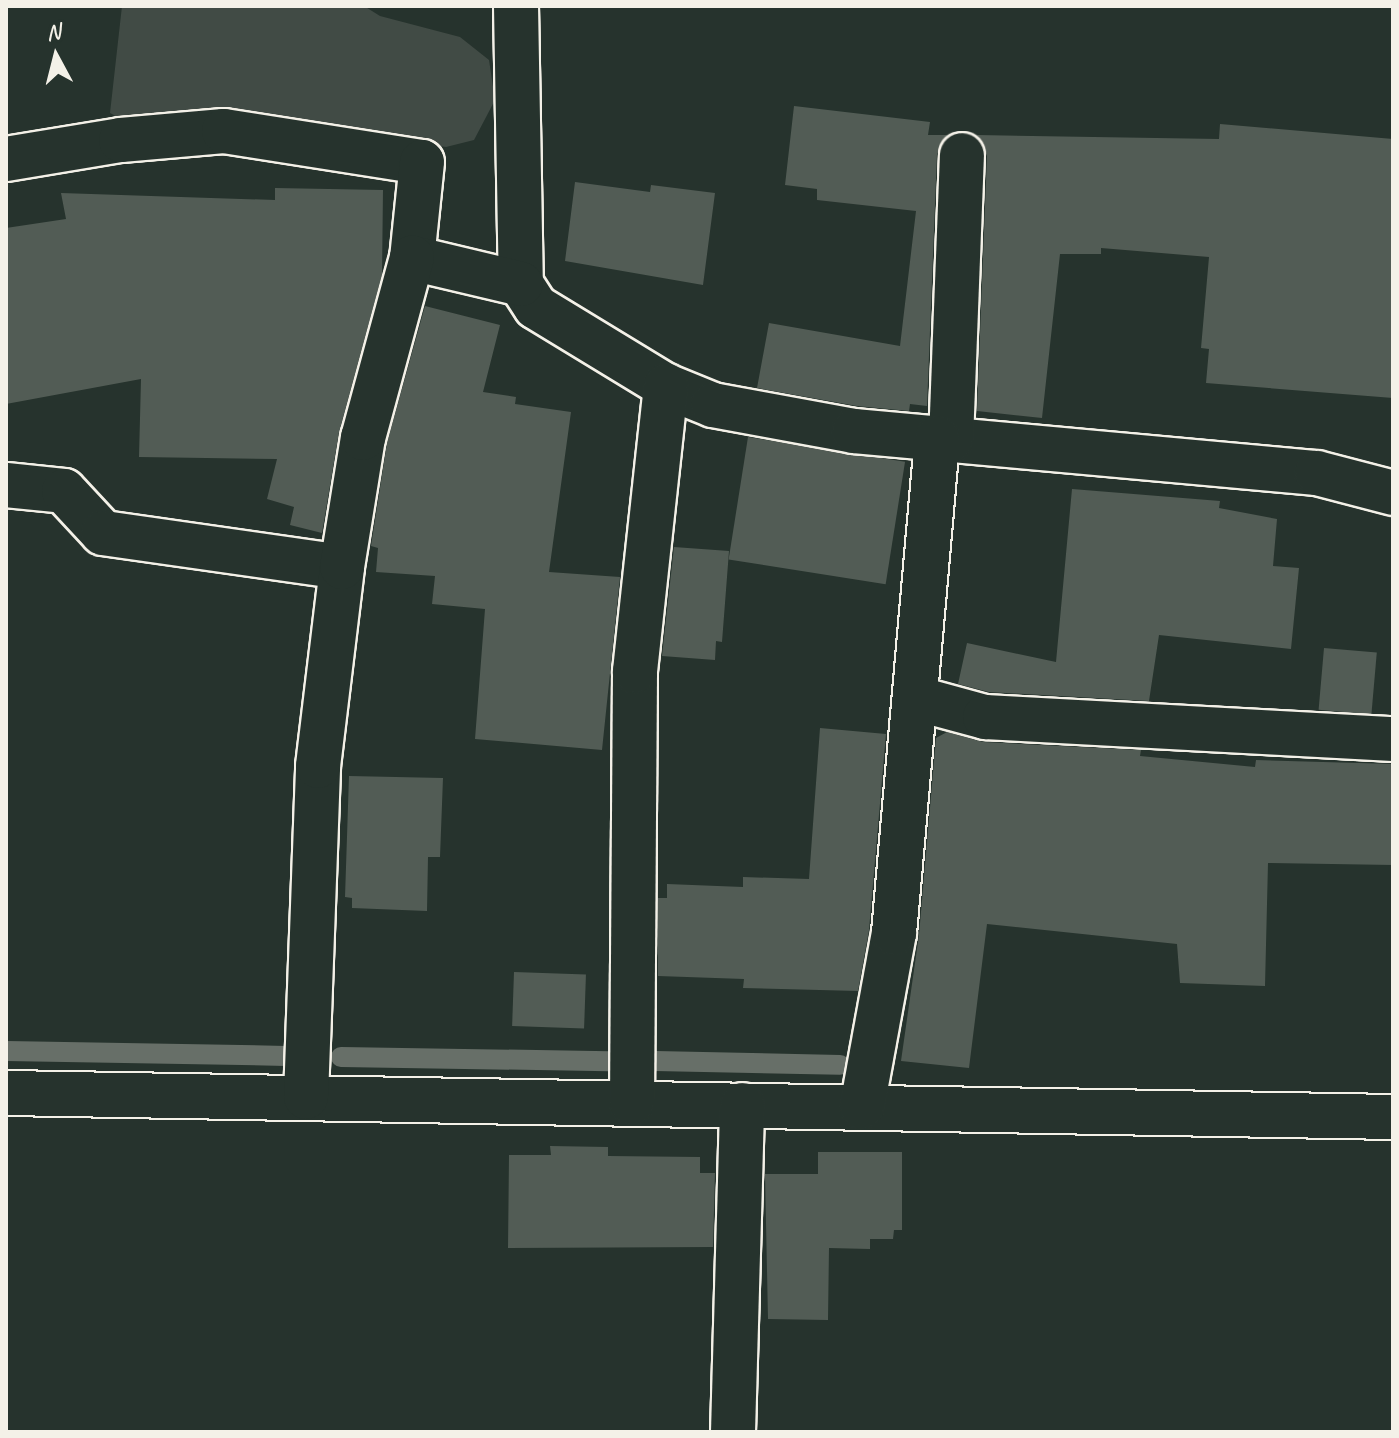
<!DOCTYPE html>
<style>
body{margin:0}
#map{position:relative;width:1399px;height:1438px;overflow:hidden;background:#26332d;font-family:Caveat,sans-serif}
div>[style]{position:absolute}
.green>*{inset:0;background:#414b45}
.stream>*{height:20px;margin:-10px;padding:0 10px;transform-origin:10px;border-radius:10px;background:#676f68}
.building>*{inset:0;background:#525c55;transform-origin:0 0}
.roads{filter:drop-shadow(2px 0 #f4f1e8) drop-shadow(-2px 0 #f4f1e8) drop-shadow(0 2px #f4f1e8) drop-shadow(0 -2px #f4f1e8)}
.minor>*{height:44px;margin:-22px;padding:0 22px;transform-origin:22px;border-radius:22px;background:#26332d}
span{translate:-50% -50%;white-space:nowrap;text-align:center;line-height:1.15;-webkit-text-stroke:6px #26332d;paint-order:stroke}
.frame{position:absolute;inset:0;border:8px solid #f4f1e8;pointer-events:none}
.north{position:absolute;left:16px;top:16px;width:80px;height:80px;-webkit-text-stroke:6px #26332d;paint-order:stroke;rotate:353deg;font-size:22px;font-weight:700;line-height:32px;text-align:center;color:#f4f1e8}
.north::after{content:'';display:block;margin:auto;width:28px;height:36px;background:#f4f1e8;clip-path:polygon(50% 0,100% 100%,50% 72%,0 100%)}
</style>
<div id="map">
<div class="green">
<div style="clip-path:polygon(122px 6px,364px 6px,380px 16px,460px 37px,489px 60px,495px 100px,474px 140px,446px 147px,192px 112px,131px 124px,110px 113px)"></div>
</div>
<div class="stream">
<div style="left:6px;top:1051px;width:280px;rotate:1deg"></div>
<div style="left:341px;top:1057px;width:268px;rotate:0.9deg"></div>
<div style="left:655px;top:1061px;width:185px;rotate:1.2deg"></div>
</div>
<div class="building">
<div style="clip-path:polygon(794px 106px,930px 122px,928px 135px,948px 135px,937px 154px,927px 406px,910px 404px,909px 411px,857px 406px,757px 388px,769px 323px,900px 346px,916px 211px,817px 200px,817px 189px,785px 185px)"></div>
<div style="clip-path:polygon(1220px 124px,1393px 139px,1393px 398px,1206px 383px,1209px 349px,1201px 348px,1209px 257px,1101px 248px,1101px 254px,1060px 254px,1042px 418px,977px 411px,987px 156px,977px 135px,1219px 139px)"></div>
<div style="clip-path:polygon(575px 182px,650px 192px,651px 185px,715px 193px,703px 285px,565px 261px)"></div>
<div style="clip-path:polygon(275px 188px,383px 190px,382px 275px,339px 432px,322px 533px,290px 525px,294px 507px,267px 499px,277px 459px,139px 457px,141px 379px,6px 404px,6px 228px,66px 219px,61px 193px,275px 200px)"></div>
<div style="clip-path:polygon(425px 306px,500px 325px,483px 392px,516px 397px,515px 404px,571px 412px,549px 572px,620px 577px,602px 750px,475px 739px,485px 609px,432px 604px,435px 576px,376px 572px,378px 548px,371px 546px,387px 443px)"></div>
<div style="left:748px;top:437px;width:159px;height:124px;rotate:9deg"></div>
<div style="clip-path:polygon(1072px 489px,1220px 501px,1219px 508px,1277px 519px,1273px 566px,1299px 568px,1291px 649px,1159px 635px,1149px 701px,989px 692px,958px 684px,967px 643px,1056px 662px)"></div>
<div style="clip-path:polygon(674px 547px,729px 551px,722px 642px,716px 641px,715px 660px,662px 656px)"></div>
<div style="left:1324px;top:648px;width:53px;height:62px;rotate:5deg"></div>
<div style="clip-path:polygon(820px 728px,886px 734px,869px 930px,858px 991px,743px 988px,744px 979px,658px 976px,658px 898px,667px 898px,667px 884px,743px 887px,743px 877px,809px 879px)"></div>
<div style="clip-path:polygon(947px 732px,983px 742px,1141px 750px,1140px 756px,1255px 767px,1256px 760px,1393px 764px,1393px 865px,1268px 863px,1265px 986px,1180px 983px,1177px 944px,987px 924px,969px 1068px,901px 1061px,919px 935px,936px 738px)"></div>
<div style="clip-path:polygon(349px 776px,443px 778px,440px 857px,428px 857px,427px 911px,352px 908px,352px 898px,345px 897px)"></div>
<div style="left:514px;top:972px;width:72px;height:54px;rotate:2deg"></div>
<div style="clip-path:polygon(550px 1146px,608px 1147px,608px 1156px,700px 1157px,700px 1173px,715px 1173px,713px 1247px,508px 1248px,509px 1155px,551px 1155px)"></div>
<div style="clip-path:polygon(818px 1152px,902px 1152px,902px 1230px,894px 1230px,893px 1239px,870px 1239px,870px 1249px,829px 1248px,828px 1320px,768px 1319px,765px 1174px,818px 1174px)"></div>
</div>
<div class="roads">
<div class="minor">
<div style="left:516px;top:6px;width:278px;rotate:89deg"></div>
<div style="left:521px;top:284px;width:27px;rotate:57deg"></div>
<div style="left:536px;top:307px;width:152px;rotate:31.3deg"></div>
<div style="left:666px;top:386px;width:51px;rotate:22deg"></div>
<div style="left:713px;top:405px;width:143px;rotate:10.4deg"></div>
<div style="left:854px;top:431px;width:465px;rotate:5.2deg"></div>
<div style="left:1317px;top:473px;width:79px;rotate:14.7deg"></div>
<div style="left:6px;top:159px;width:117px;rotate:-9.4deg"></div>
<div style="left:121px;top:140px;width:103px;rotate:-5deg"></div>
<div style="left:224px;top:131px;width:200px;rotate:8.9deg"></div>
<div style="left:422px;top:162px;width:97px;rotate:95.9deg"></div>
<div style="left:412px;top:258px;width:112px;rotate:13.4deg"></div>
<div style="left:951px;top:440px;width:285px;rotate:-87.8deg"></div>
<div style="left:6px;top:485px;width:58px;rotate:5.9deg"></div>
<div style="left:64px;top:491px;width:57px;rotate:47.1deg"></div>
<div style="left:103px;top:533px;width:241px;rotate:8.1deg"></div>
<div style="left:915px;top:698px;width:73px;rotate:15.2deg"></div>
<div style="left:985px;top:717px;width:409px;rotate:3.1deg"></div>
<div style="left:6px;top:1093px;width:1387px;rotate:0.99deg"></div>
<div style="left:306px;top:1097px;width:331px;rotate:-87.9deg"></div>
<div style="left:318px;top:766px;width:200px;rotate:-83.1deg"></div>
<div style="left:342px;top:567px;width:131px;rotate:-80.8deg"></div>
<div style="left:363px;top:438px;width:187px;rotate:-74.8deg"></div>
<div style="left:632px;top:1103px;width:432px;rotate:-89.6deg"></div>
<div style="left:635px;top:671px;width:287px;rotate:-83.8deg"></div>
<div style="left:862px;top:1107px;width:177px;rotate:-79.6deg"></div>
<div style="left:894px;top:933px;width:497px;rotate:-85deg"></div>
<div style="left:733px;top:1432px;width:327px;rotate:-88.4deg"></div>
</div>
</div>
<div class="frame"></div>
<div class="north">N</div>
</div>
